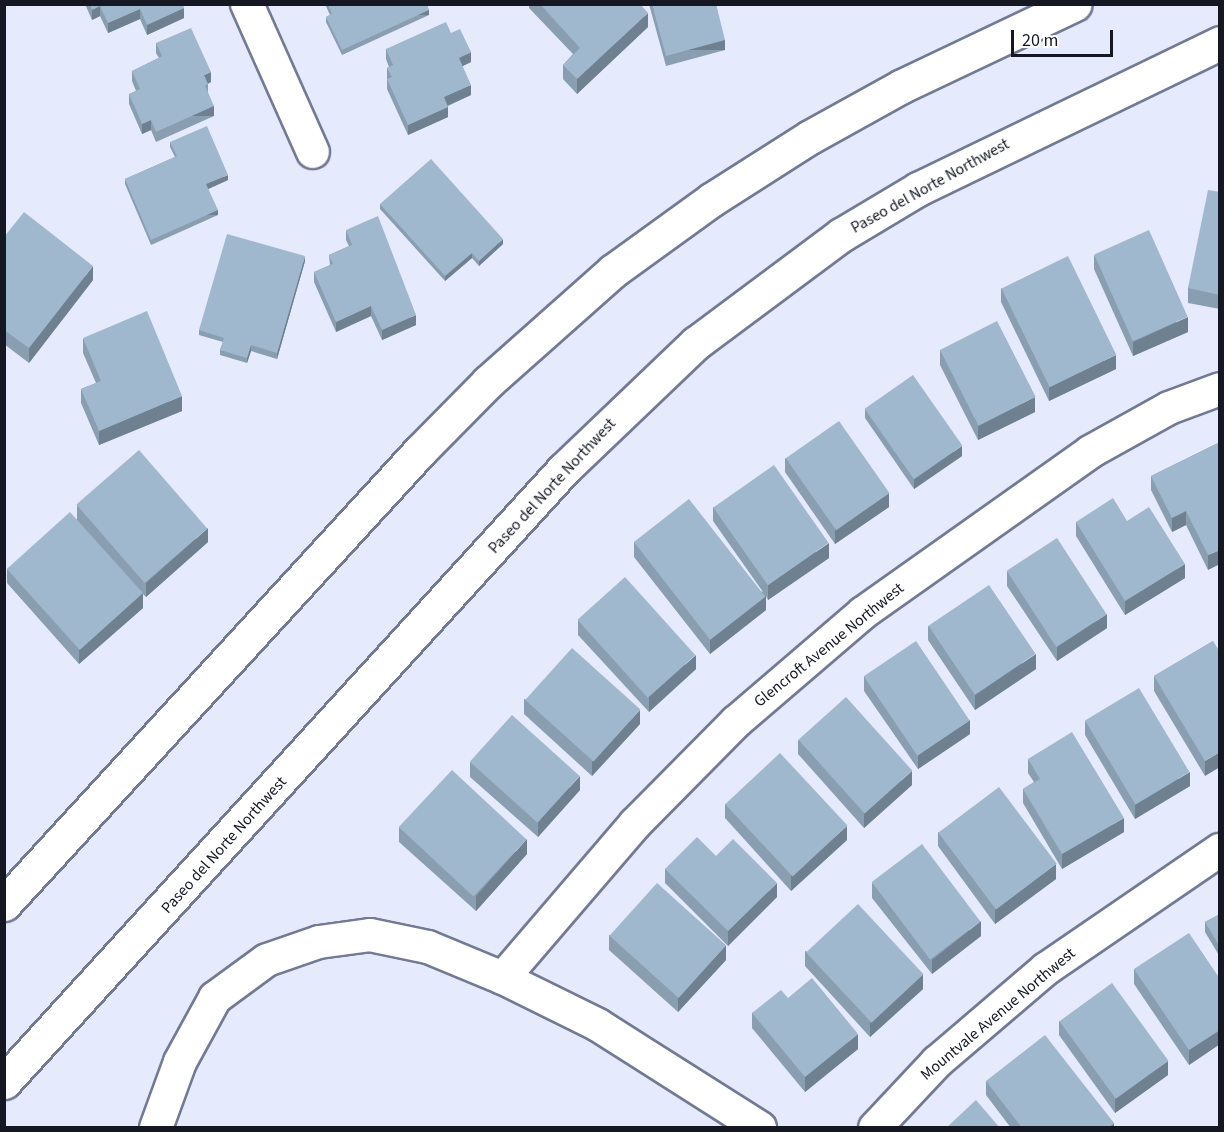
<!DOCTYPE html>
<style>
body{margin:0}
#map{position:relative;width:1224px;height:1132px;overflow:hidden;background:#e5eafc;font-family:"Source Sans 3",sans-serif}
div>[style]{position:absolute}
.roads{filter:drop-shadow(2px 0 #727a94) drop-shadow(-2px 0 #727a94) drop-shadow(0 2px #727a94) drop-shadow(0 -2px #727a94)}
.minor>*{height:32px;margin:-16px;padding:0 16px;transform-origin:16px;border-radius:16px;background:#fff}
.primary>*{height:33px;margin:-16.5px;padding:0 16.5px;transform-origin:16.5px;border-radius:16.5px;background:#fff}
.wall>*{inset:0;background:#899eb1}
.shaded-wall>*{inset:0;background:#6f8190;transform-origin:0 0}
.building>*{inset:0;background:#9fb8ce;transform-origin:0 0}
span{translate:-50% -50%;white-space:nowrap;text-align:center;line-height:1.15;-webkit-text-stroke:4.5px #fff;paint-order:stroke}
.street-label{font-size:16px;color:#151822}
.frame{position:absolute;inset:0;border:6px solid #151822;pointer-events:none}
.scale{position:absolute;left:1011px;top:30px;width:102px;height:27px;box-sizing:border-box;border:3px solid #151822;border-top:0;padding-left:8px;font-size:18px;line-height:21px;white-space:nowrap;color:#151822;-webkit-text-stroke:4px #fff;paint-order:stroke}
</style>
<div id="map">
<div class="roads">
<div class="minor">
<div style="left:247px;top:4px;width:162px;rotate:66deg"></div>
<div style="left:503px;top:978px;width:203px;rotate:-49.4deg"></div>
<div style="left:635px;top:824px;width:144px;rotate:-45.3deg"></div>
<div style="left:736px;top:722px;width:167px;rotate:-40.6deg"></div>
<div style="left:863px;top:613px;width:278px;rotate:-35.3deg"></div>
<div style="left:1090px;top:452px;width:90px;rotate:-29.1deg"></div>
<div style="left:1169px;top:408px;width:54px;rotate:-20.4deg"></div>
<div style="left:156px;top:1128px;width:70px;rotate:-70deg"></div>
<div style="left:180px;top:1062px;width:73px;rotate:-61.3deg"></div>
<div style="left:215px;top:998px;width:64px;rotate:-36.2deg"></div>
<div style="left:267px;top:960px;width:55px;rotate:-19.1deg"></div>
<div style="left:319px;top:942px;width:51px;rotate:-7.8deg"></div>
<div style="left:370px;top:935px;width:59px;rotate:11.7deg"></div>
<div style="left:428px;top:947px;width:81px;rotate:22.5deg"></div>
<div style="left:503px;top:978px;width:106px;rotate:26.3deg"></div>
<div style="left:598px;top:1025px;width:192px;rotate:32.4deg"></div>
<div style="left:875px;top:1128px;width:91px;rotate:-46.8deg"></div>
<div style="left:937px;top:1062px;width:143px;rotate:-40.5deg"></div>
<div style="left:1046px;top:969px;width:211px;rotate:-34.4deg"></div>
</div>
<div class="primary">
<div style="left:4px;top:904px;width:614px;rotate:-47.44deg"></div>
<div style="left:419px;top:452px;width:98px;rotate:-45.4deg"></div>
<div style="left:488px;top:382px;width:167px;rotate:-41.6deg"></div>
<div style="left:613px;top:271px;width:121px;rotate:-35.9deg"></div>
<div style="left:711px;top:200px;width:117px;rotate:-32.5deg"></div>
<div style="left:810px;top:137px;width:105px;rotate:-29deg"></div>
<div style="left:902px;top:86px;width:191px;rotate:-25.4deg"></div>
<div style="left:4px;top:1082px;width:830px;rotate:-47.59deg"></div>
<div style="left:564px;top:469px;width:182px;rotate:-43.7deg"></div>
<div style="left:696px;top:343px;width:181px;rotate:-36.7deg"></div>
<div style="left:841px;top:235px;width:90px;rotate:-30.9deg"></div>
<div style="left:918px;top:189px;width:335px;rotate:-25.8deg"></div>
</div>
</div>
<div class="wall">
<div style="clip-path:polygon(85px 4px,183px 4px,184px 18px,147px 35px,140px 19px,108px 33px,100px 16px,92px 20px)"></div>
<div style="clip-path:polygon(325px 4px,427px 4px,429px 15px,342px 55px,326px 22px,326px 17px,330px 15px)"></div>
<div style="clip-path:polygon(529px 4px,640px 4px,648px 27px,577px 94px,563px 79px,563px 65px,573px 54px,529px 8px)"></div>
<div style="clip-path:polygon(649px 4px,716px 4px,725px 50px,666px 66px)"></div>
<div style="clip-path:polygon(451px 33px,471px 62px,462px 66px,471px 95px,448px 106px,448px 117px,408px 135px,387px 89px,387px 68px,389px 67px,386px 59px,386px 49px)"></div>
<div style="clip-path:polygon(156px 43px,211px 82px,208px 84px,208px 93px,214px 116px,156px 142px,151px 130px,142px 134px,129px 104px,129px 94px,136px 91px,132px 81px,132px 71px,159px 58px,156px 53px)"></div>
<div style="clip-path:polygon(170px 142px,228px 180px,208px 189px,218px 215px,151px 245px,125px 184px,125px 179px,175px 157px,170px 147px)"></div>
<div style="clip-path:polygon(1220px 192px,1220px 309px,1188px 303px,1188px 288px)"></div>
<div style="clip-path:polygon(380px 204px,503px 244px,479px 266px,472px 258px,445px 281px,380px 209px)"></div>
<div style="clip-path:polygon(346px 230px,416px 325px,382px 340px,371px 316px,336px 332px,314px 282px,314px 272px,330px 265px,329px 255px,349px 246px,346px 240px)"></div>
<div style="clip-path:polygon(4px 237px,93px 280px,29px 363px,4px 344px)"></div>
<div style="clip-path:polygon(1094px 255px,1188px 332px,1133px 356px,1094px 269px)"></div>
<div style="clip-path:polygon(305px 261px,277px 359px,251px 351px,247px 363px,220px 355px,220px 350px,223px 342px,199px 335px,199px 330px)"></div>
<div style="clip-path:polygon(1001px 288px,1116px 369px,1049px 401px,1001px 302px)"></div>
<div style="clip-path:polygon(83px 338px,182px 411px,99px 445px,81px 403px,81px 389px,96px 383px,83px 353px)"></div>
<div style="clip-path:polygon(940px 350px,1035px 412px,978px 440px,940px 365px)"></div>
<div style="clip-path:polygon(865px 409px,962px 456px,914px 489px,865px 418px)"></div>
<div style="clip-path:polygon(1220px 442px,1208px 570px,1186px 525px,1172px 532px,1151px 490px,1151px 476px)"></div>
<div style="clip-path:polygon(785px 458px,889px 507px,835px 544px,785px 472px)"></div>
<div style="clip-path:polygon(77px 505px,208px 542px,146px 597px,143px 594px,143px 608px,79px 664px,7px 583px,7px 569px,77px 519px)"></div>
<div style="clip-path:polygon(713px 507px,829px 558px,768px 600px,766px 596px,766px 610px,710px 654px,634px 557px,634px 542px,763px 592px,713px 521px)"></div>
<div style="clip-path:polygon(1127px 521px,1185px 578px,1125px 615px,1076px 536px,1076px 522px)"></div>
<div style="clip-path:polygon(1007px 571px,1107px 628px,1057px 661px,1007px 586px)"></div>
<div style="clip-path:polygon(578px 620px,696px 669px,649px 712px,578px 635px)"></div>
<div style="clip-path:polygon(928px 626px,1036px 669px,975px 710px,928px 640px)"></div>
<div style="clip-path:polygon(1213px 641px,1205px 776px,1154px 691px,1154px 676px)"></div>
<div style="clip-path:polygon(864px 676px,970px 734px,918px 769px,864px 691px)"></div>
<div style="clip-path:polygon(524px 699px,640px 724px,592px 776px,524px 714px)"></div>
<div style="clip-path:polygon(1085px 721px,1190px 786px,1135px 819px,1085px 735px)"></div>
<div style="clip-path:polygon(798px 740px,912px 785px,864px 828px,798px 754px)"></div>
<div style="clip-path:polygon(1028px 759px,1124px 832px,1062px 869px,1023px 803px,1023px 789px,1034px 782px,1028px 773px)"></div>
<div style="clip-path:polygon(470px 762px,580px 790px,538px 837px,470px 777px)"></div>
<div style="clip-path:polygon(725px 804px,847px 840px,791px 891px,725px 818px)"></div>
<div style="clip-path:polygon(399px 827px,527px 854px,476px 911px,399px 842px)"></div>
<div style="clip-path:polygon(938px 832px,1056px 879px,995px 924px,938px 846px)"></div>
<div style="clip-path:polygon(716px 856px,777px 897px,728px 946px,665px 883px,665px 869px)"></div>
<div style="clip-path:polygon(872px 883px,981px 936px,932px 974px,872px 898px)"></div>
<div style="clip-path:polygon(1220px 914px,1220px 957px,1205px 932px,1205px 922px)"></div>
<div style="clip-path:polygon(609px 935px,726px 960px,678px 1012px,609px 950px)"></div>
<div style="clip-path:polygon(805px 951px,923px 989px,870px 1037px,805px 966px)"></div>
<div style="clip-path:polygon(1134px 969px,1220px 979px,1220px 1044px,1189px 1065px,1134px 984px)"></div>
<div style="clip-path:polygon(788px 998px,858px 1049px,805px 1092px,752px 1028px,752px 1013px)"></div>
<div style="clip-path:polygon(1059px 1021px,1168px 1075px,1115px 1113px,1059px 1035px)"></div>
<div style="clip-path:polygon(986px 1081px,1114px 1128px,1011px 1128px,986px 1095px)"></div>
</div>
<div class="shaded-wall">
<div style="clip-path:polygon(100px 6px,100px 16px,92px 20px,92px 10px)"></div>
<div style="clip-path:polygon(184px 8px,184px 18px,147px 35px,147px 25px)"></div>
<div style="clip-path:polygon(140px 9px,140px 19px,108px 33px,108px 23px)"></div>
<div style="left:429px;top:10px;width:5px;height:96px;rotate:90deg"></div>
<div style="clip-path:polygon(648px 13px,648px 27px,577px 94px,577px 79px)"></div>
<div style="left:725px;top:40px;width:10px;height:61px;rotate:90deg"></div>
<div style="clip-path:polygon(471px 52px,471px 62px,459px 68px,459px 58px)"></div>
<div style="clip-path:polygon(211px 72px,211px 82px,204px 85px,204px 75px)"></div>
<div style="clip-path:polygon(471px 85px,471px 95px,444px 107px,444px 97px)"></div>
<div style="left:214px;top:106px;width:10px;height:64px;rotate:90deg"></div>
<div style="clip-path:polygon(448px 107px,448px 117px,408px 135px,408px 125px)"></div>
<div style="clip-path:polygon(151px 120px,151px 130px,142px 134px,142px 124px)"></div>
<div style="clip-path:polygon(228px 175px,228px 180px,206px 190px,206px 184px)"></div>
<div style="left:218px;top:210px;width:5px;height:73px;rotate:90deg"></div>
<div style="clip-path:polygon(503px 239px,503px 244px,479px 266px,479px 261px)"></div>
<div style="clip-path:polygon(472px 253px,472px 258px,445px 281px,445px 276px)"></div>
<div style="clip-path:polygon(305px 256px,305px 261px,277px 359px,277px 353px)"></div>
<div style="clip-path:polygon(93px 266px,93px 280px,29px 363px,29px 348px)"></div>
<div style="clip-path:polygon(371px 306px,371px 316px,336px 332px,336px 322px)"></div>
<div style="clip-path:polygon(416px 315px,416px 325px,382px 340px,382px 330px)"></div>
<div style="clip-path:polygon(1188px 317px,1188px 332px,1133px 356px,1133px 342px)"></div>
<div style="clip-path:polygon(251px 345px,251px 351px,247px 363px,247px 358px)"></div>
<div style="clip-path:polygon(1116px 355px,1116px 369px,1049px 401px,1049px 387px)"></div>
<div style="clip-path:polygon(182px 396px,182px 411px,99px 445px,99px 431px)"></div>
<div style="clip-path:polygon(1035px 397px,1035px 412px,978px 440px,978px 426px)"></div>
<div style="clip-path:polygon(962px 446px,962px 456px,914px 489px,914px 479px)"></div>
<div style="clip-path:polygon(889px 493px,889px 507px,835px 544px,835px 530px)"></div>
<div style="clip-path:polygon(1186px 511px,1186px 525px,1172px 532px,1172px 518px)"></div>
<div style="clip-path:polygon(208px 528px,208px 542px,146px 597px,146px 583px)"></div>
<div style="clip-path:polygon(829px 543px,829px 558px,768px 600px,768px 585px)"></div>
<div style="clip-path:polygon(1220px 550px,1220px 564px,1208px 570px,1208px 555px)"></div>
<div style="clip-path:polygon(1185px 564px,1185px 578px,1125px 615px,1125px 601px)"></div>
<div style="clip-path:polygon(143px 593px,143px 608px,79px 664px,79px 650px)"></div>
<div style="clip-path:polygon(766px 596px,766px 610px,710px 654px,710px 640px)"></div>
<div style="clip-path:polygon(1107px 614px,1107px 628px,1057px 661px,1057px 647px)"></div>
<div style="clip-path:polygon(1036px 654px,1036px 669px,975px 710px,975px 695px)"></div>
<div style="clip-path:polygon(696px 655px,696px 669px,649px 712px,649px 697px)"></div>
<div style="clip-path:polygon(640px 710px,640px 724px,592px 776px,592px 762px)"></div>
<div style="clip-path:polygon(970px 720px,970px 734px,918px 769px,918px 755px)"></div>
<div style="clip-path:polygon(1220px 752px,1220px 767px,1205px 776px,1205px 761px)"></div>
<div style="clip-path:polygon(912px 771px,912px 785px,864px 828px,864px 814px)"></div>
<div style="clip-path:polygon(1190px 772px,1190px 786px,1135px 819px,1135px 805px)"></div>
<div style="clip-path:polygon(580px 776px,580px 790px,538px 837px,538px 822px)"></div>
<div style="clip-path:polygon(1124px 818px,1124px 832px,1062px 869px,1062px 854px)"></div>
<div style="clip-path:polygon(847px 826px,847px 840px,791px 891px,791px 876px)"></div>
<div style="clip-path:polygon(527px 839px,527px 854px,476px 911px,476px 896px)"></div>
<div style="clip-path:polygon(1056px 864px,1056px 879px,995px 924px,995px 909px)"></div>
<div style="clip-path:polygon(777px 883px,777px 897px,728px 946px,728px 931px)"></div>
<div style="clip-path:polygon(981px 921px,981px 936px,932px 974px,932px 960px)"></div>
<div style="clip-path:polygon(726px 945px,726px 960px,678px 1012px,678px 997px)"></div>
<div style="clip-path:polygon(923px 974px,923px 989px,870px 1037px,870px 1023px)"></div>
<div style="clip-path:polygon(1220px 1030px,1220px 1044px,1189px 1065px,1189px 1050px)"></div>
<div style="clip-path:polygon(858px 1034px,858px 1049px,805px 1092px,805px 1077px)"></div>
<div style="clip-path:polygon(1168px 1061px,1168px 1075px,1115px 1113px,1115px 1098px)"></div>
<div style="clip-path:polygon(1114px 1123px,1114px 1128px,1108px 1128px)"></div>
</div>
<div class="building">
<div style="clip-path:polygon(90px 4px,183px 4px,184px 8px,147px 25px,140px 9px,108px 23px,100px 6px,92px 10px)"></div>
<div style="clip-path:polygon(328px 4px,427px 4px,429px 10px,342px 50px,326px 17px,332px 14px)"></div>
<div style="clip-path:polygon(540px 4px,640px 4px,648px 13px,577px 79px,563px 65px,580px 48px)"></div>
<div style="clip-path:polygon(652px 4px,716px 4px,725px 40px,666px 56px)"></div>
<div style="clip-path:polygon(446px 22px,451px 33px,460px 29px,471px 52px,459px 58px,471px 85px,444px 97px,448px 107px,408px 125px,387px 79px,392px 77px,387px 68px,393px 65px,386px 49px)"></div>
<div style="clip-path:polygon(191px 28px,211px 72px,204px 75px,208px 84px,205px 86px,214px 106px,156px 132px,151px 120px,142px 124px,129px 94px,140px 89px,132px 71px,162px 56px,156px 43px)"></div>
<div style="clip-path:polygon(207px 126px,228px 175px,206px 184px,218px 210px,151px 240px,125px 179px,177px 156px,170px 142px)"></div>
<div style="clip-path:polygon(431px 159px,503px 239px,479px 261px,472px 253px,445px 276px,380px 204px)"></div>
<div style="clip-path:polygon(1208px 190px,1220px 192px,1220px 295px,1188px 288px)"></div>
<div style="clip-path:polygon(24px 212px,93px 266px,29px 348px,4px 330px,4px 237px)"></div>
<div style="clip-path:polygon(378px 216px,416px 315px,382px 330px,371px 306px,336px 322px,314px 272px,333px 264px,329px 255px,352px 245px,346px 230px)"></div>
<div style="left:1149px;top:230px;width:95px;height:60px;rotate:66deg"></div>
<div style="clip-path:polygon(227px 234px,305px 256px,277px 353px,251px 345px,247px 358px,220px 350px,224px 338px,199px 330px)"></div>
<div style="left:1068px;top:256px;width:110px;height:74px;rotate:64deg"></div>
<div style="clip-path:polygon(147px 311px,182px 396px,99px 431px,81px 389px,101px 381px,83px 338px)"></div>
<div style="left:997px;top:321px;width:85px;height:64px;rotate:63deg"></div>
<div style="left:913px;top:375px;width:86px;height:59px;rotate:55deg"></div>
<div style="left:839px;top:421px;width:88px;height:65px;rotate:55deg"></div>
<div style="clip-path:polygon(1220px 442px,1220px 550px,1208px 555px,1186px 511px,1172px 518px,1151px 476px)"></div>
<div style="left:139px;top:450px;width:104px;height:83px;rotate:49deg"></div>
<div style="left:774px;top:465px;width:95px;height:74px;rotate:55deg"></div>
<div style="clip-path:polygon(1113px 498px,1127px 521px,1149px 507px,1185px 564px,1125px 601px,1076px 522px)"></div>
<div style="left:689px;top:499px;width:124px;height:70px;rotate:52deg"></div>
<div style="left:70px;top:512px;width:109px;height:85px;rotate:48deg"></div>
<div style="left:1057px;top:538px;width:91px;height:60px;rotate:57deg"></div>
<div style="left:625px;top:577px;width:105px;height:64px;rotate:48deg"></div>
<div style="left:989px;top:585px;width:83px;height:73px;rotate:56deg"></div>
<div style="left:916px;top:641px;width:96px;height:63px;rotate:56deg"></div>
<div style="clip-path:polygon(1213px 641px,1220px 652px,1220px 752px,1205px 761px,1154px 676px)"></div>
<div style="left:572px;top:648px;width:92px;height:70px;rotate:42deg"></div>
<div style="left:1139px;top:688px;width:98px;height:63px;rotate:59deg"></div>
<div style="left:846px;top:697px;width:99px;height:64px;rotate:48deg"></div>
<div style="left:512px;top:715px;width:91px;height:63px;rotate:42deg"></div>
<div style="clip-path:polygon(1072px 732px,1124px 818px,1062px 854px,1023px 789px,1040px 779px,1028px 759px)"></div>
<div style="left:780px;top:753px;width:99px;height:75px;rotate:47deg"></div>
<div style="left:452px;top:770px;width:102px;height:78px;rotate:43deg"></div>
<div style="left:999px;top:787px;width:96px;height:76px;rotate:53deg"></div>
<div style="clip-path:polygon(697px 837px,716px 856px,733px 839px,777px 883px,728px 931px,665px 869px)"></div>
<div style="left:922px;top:844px;width:97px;height:63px;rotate:53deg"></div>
<div style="left:657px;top:883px;width:93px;height:71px;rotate:42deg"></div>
<div style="left:858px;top:904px;width:96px;height:71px;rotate:47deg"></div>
<div style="clip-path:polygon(1220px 914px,1220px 947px,1205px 922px)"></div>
<div style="clip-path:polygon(1189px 933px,1220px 979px,1220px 1030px,1189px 1050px,1134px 969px)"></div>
<div style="clip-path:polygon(812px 978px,858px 1034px,805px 1077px,752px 1013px,781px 990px,788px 998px)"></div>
<div style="left:1112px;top:983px;width:96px;height:65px;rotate:54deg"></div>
<div style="clip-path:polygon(1045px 1035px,1114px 1123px,1108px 1128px,1022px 1128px,986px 1081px)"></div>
<div style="clip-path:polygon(976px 1100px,1000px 1128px,946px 1128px)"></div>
</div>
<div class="street-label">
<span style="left:930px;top:186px;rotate:-29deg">Paseo del Norte Northwest</span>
<span style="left:552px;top:486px;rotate:-47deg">Paseo del Norte Northwest</span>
<span style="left:829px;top:645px;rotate:-39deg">Glencroft Avenue Northwest</span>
<span style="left:224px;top:845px;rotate:-48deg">Paseo del Norte Northwest</span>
<span style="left:998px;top:1014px;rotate:-40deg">Mountvale Avenue Northwest</span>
</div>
<div class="frame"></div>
<div class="scale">20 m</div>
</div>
